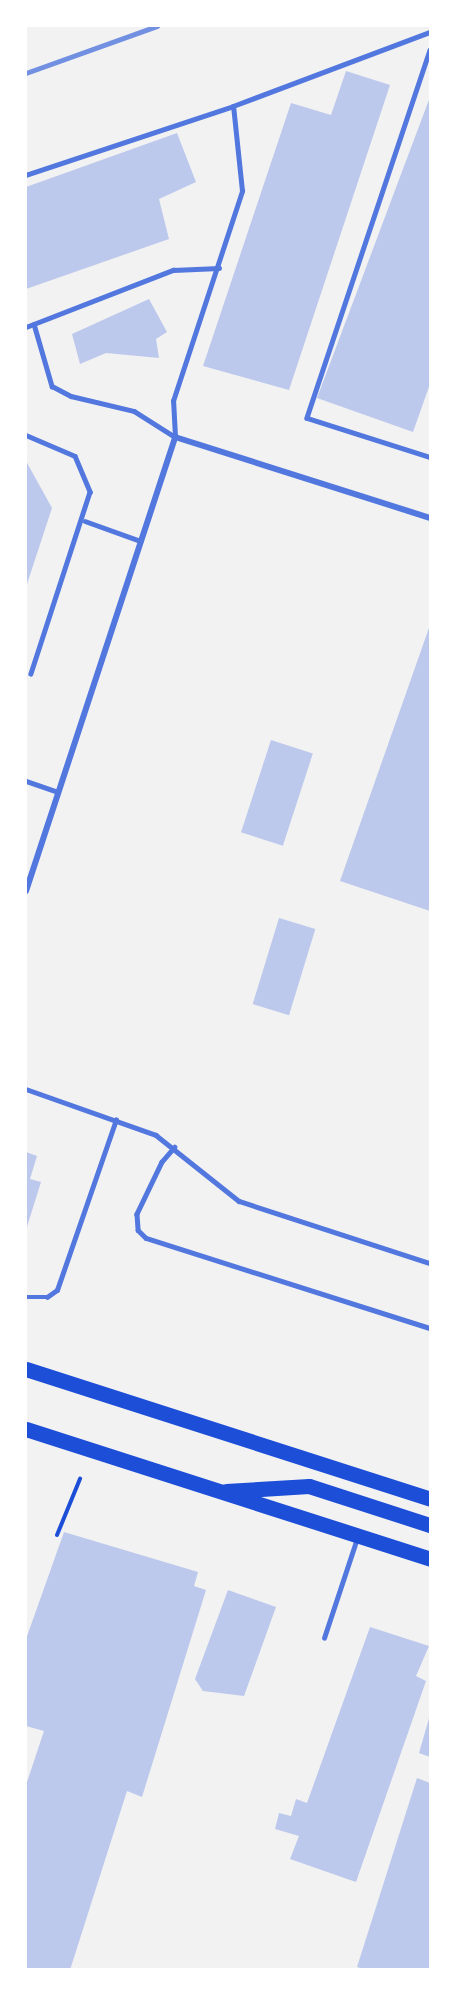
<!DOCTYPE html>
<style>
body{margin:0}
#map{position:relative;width:456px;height:1995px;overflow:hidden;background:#f2f2f2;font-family:Lato,sans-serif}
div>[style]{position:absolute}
.building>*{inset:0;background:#bdc9ec;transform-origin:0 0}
.path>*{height:4px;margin:-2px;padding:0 2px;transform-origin:2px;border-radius:2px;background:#1d4ed8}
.service>*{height:4.5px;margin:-2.25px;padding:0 2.25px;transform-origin:2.25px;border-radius:2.25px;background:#5277de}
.minor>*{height:6px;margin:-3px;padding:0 3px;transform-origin:3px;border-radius:3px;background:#5277de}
.primary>*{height:15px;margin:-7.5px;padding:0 7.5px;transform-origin:7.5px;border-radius:7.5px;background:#1d4ed8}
.rail>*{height:4.5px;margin:-2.25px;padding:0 2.25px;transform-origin:2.25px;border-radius:2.25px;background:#7290e2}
span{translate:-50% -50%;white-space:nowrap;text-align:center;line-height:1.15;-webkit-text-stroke:4.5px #fff;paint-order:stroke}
.frame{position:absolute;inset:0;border:27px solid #fff;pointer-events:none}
</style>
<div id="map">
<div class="building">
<div style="clip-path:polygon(346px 71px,390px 85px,289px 390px,203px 366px,291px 103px,331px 115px)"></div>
<div style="clip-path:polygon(430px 97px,430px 384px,413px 432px,317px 398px)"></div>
<div style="clip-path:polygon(177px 133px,196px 182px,159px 199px,169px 239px,26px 289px,26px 187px)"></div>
<div style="clip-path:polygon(149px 299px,167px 332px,156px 339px,159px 358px,106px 353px,80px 364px,72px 334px)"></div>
<div style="clip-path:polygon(26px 461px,52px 508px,26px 587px)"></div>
<div style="clip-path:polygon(430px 625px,430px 911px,340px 881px)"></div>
<div style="left:271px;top:740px;width:44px;height:97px;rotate:18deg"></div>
<div style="left:279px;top:918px;width:38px;height:90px;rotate:17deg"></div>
<div style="clip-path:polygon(26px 1152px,37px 1156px,30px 1179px,41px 1182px,26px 1230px)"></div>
<div style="clip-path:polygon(64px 1532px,198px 1572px,194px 1586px,206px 1590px,142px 1797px,127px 1791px,70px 1970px,26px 1970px,26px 1785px,44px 1731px,26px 1726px,26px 1639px)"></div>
<div style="clip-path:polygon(228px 1590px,276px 1607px,244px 1696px,203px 1691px,195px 1679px)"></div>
<div style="clip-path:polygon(370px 1627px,429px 1646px,416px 1676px,426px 1681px,356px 1882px,290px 1859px,299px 1836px,275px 1829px,279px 1813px,291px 1816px,296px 1799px,307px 1803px)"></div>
<div style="clip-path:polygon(430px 1715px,430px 1757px,419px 1753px)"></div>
<div style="clip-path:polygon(417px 1778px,430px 1783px,430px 1970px,367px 1970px,357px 1967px)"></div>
</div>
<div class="path">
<div style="left:57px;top:1535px;width:61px;rotate:-67.7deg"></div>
</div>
<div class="service">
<div style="left:430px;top:50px;width:388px;rotate:108.5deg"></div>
<div style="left:307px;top:418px;width:129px;rotate:17.6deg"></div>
<div style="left:26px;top:175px;width:218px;rotate:-18.4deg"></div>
<div style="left:233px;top:106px;width:210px;rotate:-20.6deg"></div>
<div style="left:34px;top:324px;width:65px;rotate:73.8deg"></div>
<div style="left:52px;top:386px;width:21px;rotate:28deg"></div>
<div style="left:71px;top:396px;width:65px;rotate:13.4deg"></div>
<div style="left:134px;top:411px;width:49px;rotate:32.4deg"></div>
<div style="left:26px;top:327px;width:158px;rotate:-21.2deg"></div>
<div style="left:173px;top:270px;width:46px;rotate:-2.5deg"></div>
<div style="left:26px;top:435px;width:53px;rotate:23.2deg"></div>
<div style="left:75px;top:456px;width:39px;rotate:67deg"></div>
<div style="left:90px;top:492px;width:191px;rotate:108deg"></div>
<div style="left:175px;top:437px;width:36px;rotate:-93deg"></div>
<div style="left:173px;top:401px;width:221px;rotate:-71.8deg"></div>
<div style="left:242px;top:191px;width:85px;rotate:-96deg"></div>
<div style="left:85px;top:521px;width:59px;rotate:19.7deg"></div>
<div style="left:26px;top:781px;width:34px;rotate:19deg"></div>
<div style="left:26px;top:1089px;width:138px;rotate:19.5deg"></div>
<div style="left:156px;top:1135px;width:106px;rotate:38.5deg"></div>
<div style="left:239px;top:1201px;width:201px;rotate:18deg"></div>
<div style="left:175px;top:1147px;width:20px;rotate:131deg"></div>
<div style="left:162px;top:1162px;width:58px;rotate:115.7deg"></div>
<div style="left:137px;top:1214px;width:16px;rotate:86deg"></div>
<div style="left:138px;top:1230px;width:11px;rotate:45deg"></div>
<div style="left:146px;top:1238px;width:298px;rotate:17.6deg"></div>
<div style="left:26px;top:1297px;width:21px"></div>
<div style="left:47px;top:1297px;width:12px;rotate:-35deg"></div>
<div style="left:57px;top:1290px;width:180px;rotate:-70.9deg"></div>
<div style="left:324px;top:1638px;width:105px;rotate:-71.7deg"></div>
</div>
<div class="minor">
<div style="left:26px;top:891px;width:478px;rotate:-71.8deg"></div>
<div style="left:175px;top:437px;width:268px;rotate:17.6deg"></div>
</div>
<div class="primary">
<div style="left:26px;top:1369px;width:424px;rotate:17.8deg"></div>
<div style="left:26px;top:1429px;width:424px;rotate:17.8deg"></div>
<div style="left:226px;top:1491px;width:83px;rotate:-3.4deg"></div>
<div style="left:309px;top:1486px;width:127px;rotate:17.9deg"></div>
</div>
<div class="rail">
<div style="left:26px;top:73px;width:139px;rotate:-19.7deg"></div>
</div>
<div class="frame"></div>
</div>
